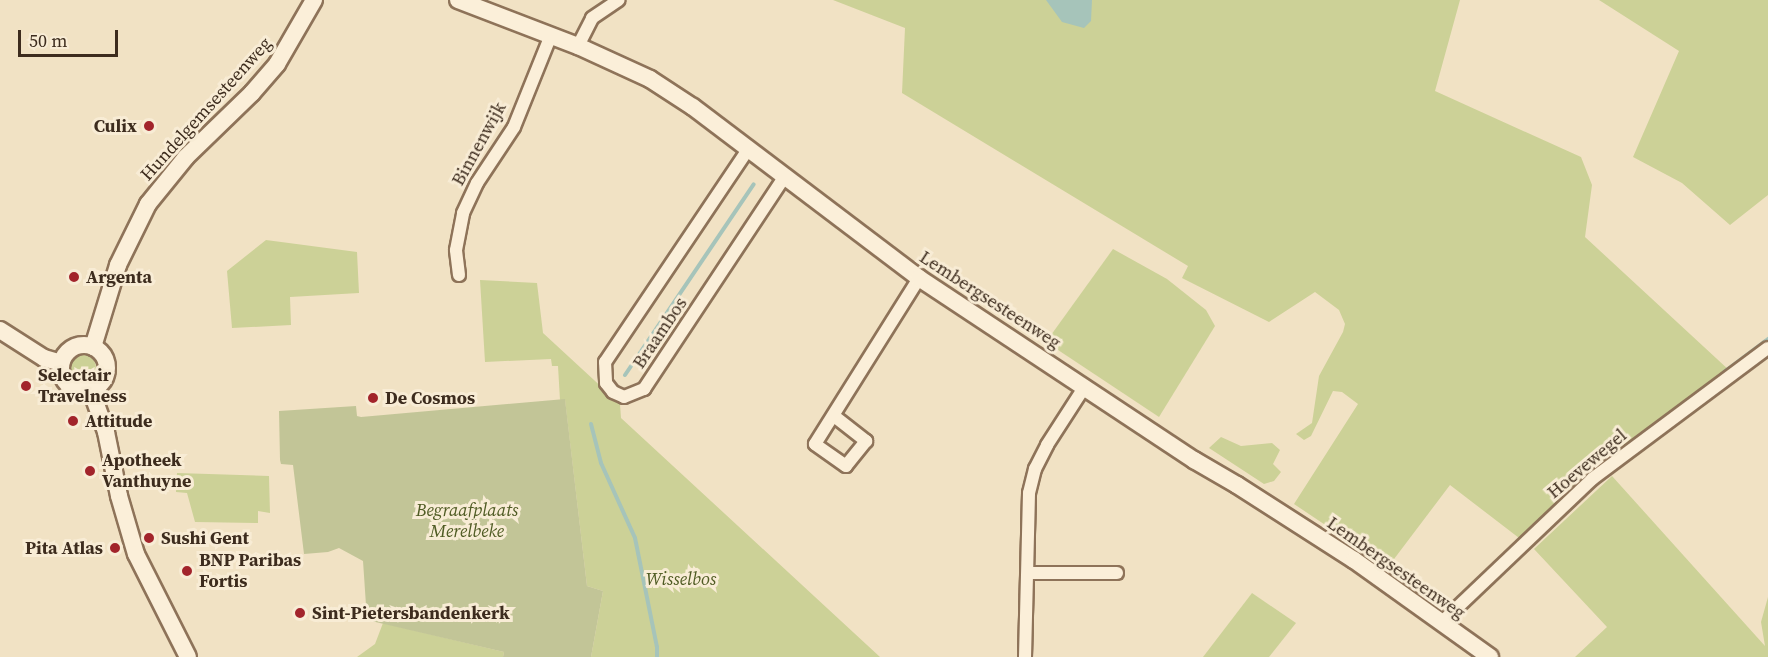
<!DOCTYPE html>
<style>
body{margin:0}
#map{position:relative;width:1768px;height:657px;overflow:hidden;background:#f1e2c4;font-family:"Source Serif 4",serif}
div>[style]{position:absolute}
.green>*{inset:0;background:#ccd197}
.round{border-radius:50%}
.cemetery>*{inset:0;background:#c2c597}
.water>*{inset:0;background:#a6c4ba}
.stream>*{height:4px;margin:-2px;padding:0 2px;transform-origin:2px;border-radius:2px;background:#a6c4ba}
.roads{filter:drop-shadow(2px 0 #8e7359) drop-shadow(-2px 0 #8e7359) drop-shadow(0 2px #8e7359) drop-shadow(0 -2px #8e7359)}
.street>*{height:12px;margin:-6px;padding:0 6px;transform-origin:6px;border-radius:6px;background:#fbefd9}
.secondary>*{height:16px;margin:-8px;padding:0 8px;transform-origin:8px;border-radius:8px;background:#fbefd9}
.secondary>.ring{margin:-8px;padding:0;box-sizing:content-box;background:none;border:16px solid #fbefd9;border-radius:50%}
.dots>*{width:16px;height:16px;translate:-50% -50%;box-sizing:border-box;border:3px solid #f8ecd5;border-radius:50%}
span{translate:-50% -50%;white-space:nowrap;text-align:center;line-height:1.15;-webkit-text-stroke:6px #f8ecd5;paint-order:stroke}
.street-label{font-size:18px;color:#3d2c1e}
.poi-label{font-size:18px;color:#3d2c1e;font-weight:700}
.right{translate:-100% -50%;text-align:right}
.left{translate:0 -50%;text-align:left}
.park-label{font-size:18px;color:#4f5b23;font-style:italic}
.scale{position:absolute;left:18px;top:30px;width:100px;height:27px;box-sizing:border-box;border:3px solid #3d2c1e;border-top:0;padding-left:8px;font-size:18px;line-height:21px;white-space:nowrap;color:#3d2c1e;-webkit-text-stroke:4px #f8ecd5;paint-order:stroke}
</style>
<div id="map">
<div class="green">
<div style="clip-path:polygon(833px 0,1460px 0,1435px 91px,1581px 157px,1592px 185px,1585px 237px,1730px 371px,1523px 541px,1450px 485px,1388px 567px,1294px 504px,1358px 404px,1342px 392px,1333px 391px,1311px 436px,1304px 440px,1296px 434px,1312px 423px,1319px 376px,1343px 332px,1345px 324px,1339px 310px,1315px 292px,1269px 322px,1182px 278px,1188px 266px,902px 93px,905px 28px)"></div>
<div style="clip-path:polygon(1599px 0,1768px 0,1768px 195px,1730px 225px,1682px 183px,1633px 157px,1679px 51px)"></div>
<div style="clip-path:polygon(266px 240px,357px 252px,359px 293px,290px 297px,291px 325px,232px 328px,227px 271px)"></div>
<div style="clip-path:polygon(1113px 249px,1167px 279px,1206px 310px,1215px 326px,1159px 417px,1046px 342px)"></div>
<div style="clip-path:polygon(480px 280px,537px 283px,543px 333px,620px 404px,621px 418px,880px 657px,591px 657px,603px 591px,587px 586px,565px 400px,560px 400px,558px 366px,552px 366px,551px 359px,485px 362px)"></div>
<div class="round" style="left:70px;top:355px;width:26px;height:26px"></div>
<div style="clip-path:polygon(1221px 437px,1241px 446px,1272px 443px,1280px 450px,1273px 464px,1281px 472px,1274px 481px,1264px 484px,1209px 448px)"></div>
<div style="clip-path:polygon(177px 473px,269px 476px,270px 513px,258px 511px,258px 523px,195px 522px,187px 493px,176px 492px)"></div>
<div style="clip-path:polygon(1612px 476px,1765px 646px,1761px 622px,1768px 597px,1768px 657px,1575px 657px,1607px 627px,1534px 549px)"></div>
<div style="clip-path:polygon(1252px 593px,1296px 623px,1269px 657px,1203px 657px)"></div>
<div style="clip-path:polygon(383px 623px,504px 652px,503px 657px,357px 657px,375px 644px)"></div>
</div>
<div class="cemetery">
<div style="clip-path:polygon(565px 399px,587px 586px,603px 591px,591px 657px,503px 657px,504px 652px,367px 620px,363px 561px,339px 548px,328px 552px,304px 554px,293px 465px,281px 464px,280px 460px,279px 411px,356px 406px,357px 416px,361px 417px)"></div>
</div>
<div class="water">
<div style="clip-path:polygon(1046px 0,1092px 0,1091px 21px,1084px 28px,1062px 22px)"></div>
</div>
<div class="stream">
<div style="left:1724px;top:372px;width:55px;rotate:-36.9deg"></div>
<div style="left:625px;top:375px;width:230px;rotate:-56deg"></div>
<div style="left:591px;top:424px;width:40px;rotate:75.6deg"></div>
<div style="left:601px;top:463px;width:82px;rotate:65.6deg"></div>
<div style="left:635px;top:538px;width:111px;rotate:78.6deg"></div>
<div style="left:657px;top:647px;width:10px;rotate:90deg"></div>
</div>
<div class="roads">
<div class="street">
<div style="left:578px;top:46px;width:31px;rotate:-63deg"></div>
<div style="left:592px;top:18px;width:32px;rotate:-34deg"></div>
<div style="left:749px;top:148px;width:258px;rotate:123.9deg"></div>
<div style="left:605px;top:362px;width:21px;rotate:87deg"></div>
<div style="left:606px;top:383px;width:11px;rotate:52deg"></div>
<div style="left:613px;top:392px;width:12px;rotate:24deg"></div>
<div style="left:624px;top:397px;width:22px;rotate:-22deg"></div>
<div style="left:644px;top:389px;width:255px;rotate:-56.5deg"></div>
<div style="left:459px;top:275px;width:25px;rotate:-97deg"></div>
<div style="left:456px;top:250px;width:38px;rotate:-79deg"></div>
<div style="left:463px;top:213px;width:33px;rotate:-65deg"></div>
<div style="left:477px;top:183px;width:67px;rotate:-56.5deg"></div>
<div style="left:514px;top:127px;width:99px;rotate:-68.1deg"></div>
<div style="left:834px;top:416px;width:41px;rotate:38deg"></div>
<div style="left:866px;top:441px;width:32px;rotate:129deg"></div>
<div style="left:846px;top:466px;width:38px;rotate:-145deg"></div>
<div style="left:815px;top:444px;width:196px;rotate:-57.9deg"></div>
<div style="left:1028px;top:573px;width:89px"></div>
<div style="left:1441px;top:623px;width:209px;rotate:-43.6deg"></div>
<div style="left:1592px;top:479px;width:219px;rotate:-36.7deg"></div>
<div style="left:1025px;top:657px;width:164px;rotate:-88.6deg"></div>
<div style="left:1029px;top:493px;width:25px;rotate:-76deg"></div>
<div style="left:1035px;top:469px;width:27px;rotate:-63deg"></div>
<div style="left:1047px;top:445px;width:70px;rotate:-57.2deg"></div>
</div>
<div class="secondary">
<div style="left:458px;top:0;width:129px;rotate:21deg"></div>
<div style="left:578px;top:46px;width:79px;rotate:24.6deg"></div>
<div style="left:650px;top:79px;width:51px;rotate:33.1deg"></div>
<div style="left:693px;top:107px;width:283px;rotate:37.1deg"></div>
<div style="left:919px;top:278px;width:330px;rotate:33.5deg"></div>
<div style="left:1194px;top:460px;width:50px;rotate:30.2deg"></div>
<div style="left:1237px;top:485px;width:139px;rotate:32.7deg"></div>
<div style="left:1354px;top:560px;width:167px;rotate:35.5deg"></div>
<div style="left:0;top:330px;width:52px;rotate:32.5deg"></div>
<div style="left:44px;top:358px;width:18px;rotate:16deg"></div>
<div class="ring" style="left:61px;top:345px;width:30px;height:30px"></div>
<div style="left:93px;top:347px;width:86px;rotate:-73deg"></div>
<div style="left:118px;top:265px;width:68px;rotate:-63.8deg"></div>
<div style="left:148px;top:204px;width:60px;rotate:-51deg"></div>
<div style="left:186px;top:157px;width:92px;rotate:-44.1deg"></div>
<div style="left:252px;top:93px;width:38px;rotate:-49deg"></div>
<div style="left:277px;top:64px;width:74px;rotate:-60deg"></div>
<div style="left:91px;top:390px;width:45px;rotate:70.3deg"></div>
<div style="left:106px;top:432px;width:65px;rotate:78.5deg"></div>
<div style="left:119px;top:496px;width:60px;rotate:73.7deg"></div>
<div style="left:136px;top:554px;width:115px;rotate:63.2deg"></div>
</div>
</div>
<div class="dots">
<div style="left:149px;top:126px;background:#a2242b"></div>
<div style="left:74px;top:277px;background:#a2242b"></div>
<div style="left:26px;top:386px;background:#a2242b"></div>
<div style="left:373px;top:398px;background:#a2242b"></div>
<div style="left:73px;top:421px;background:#a2242b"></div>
<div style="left:90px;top:471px;background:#a2242b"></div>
<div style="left:149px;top:538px;background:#a2242b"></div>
<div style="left:115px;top:548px;background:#a2242b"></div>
<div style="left:187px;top:571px;background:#a2242b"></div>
<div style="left:300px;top:613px;background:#a2242b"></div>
</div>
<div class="street-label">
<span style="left:206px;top:109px;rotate:-48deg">Hundelgemsesteenweg</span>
<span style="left:479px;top:144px;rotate:-61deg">Binnenwijk</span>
<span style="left:990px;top:300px;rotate:33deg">Lembergsesteenweg</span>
<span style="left:660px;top:333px;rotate:-56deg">Braambos</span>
<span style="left:1587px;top:464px;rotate:-40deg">Hoevewegel</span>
<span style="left:1396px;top:568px;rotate:35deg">Lembergsesteenweg</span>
</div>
<div class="poi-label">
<span class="right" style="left:137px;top:126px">Culix</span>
<span class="left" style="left:86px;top:277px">Argenta</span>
<span class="left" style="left:38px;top:386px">Selectair<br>Travelness</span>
<span class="left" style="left:385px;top:398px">De Cosmos</span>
<span class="left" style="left:85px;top:421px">Attitude</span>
<span class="left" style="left:102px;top:471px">Apotheek<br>Vanthuyne</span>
<span class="left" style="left:161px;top:538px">Sushi Gent</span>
<span class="right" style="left:103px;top:548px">Pita Atlas</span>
<span class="left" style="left:199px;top:571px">BNP Paribas<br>Fortis</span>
<span class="left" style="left:312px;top:613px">Sint-Pietersbandenkerk</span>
</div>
<div class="park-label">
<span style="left:467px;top:521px">Begraafplaats<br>Merelbeke</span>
<span style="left:681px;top:579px">Wisselbos</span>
</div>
<div class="scale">50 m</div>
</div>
